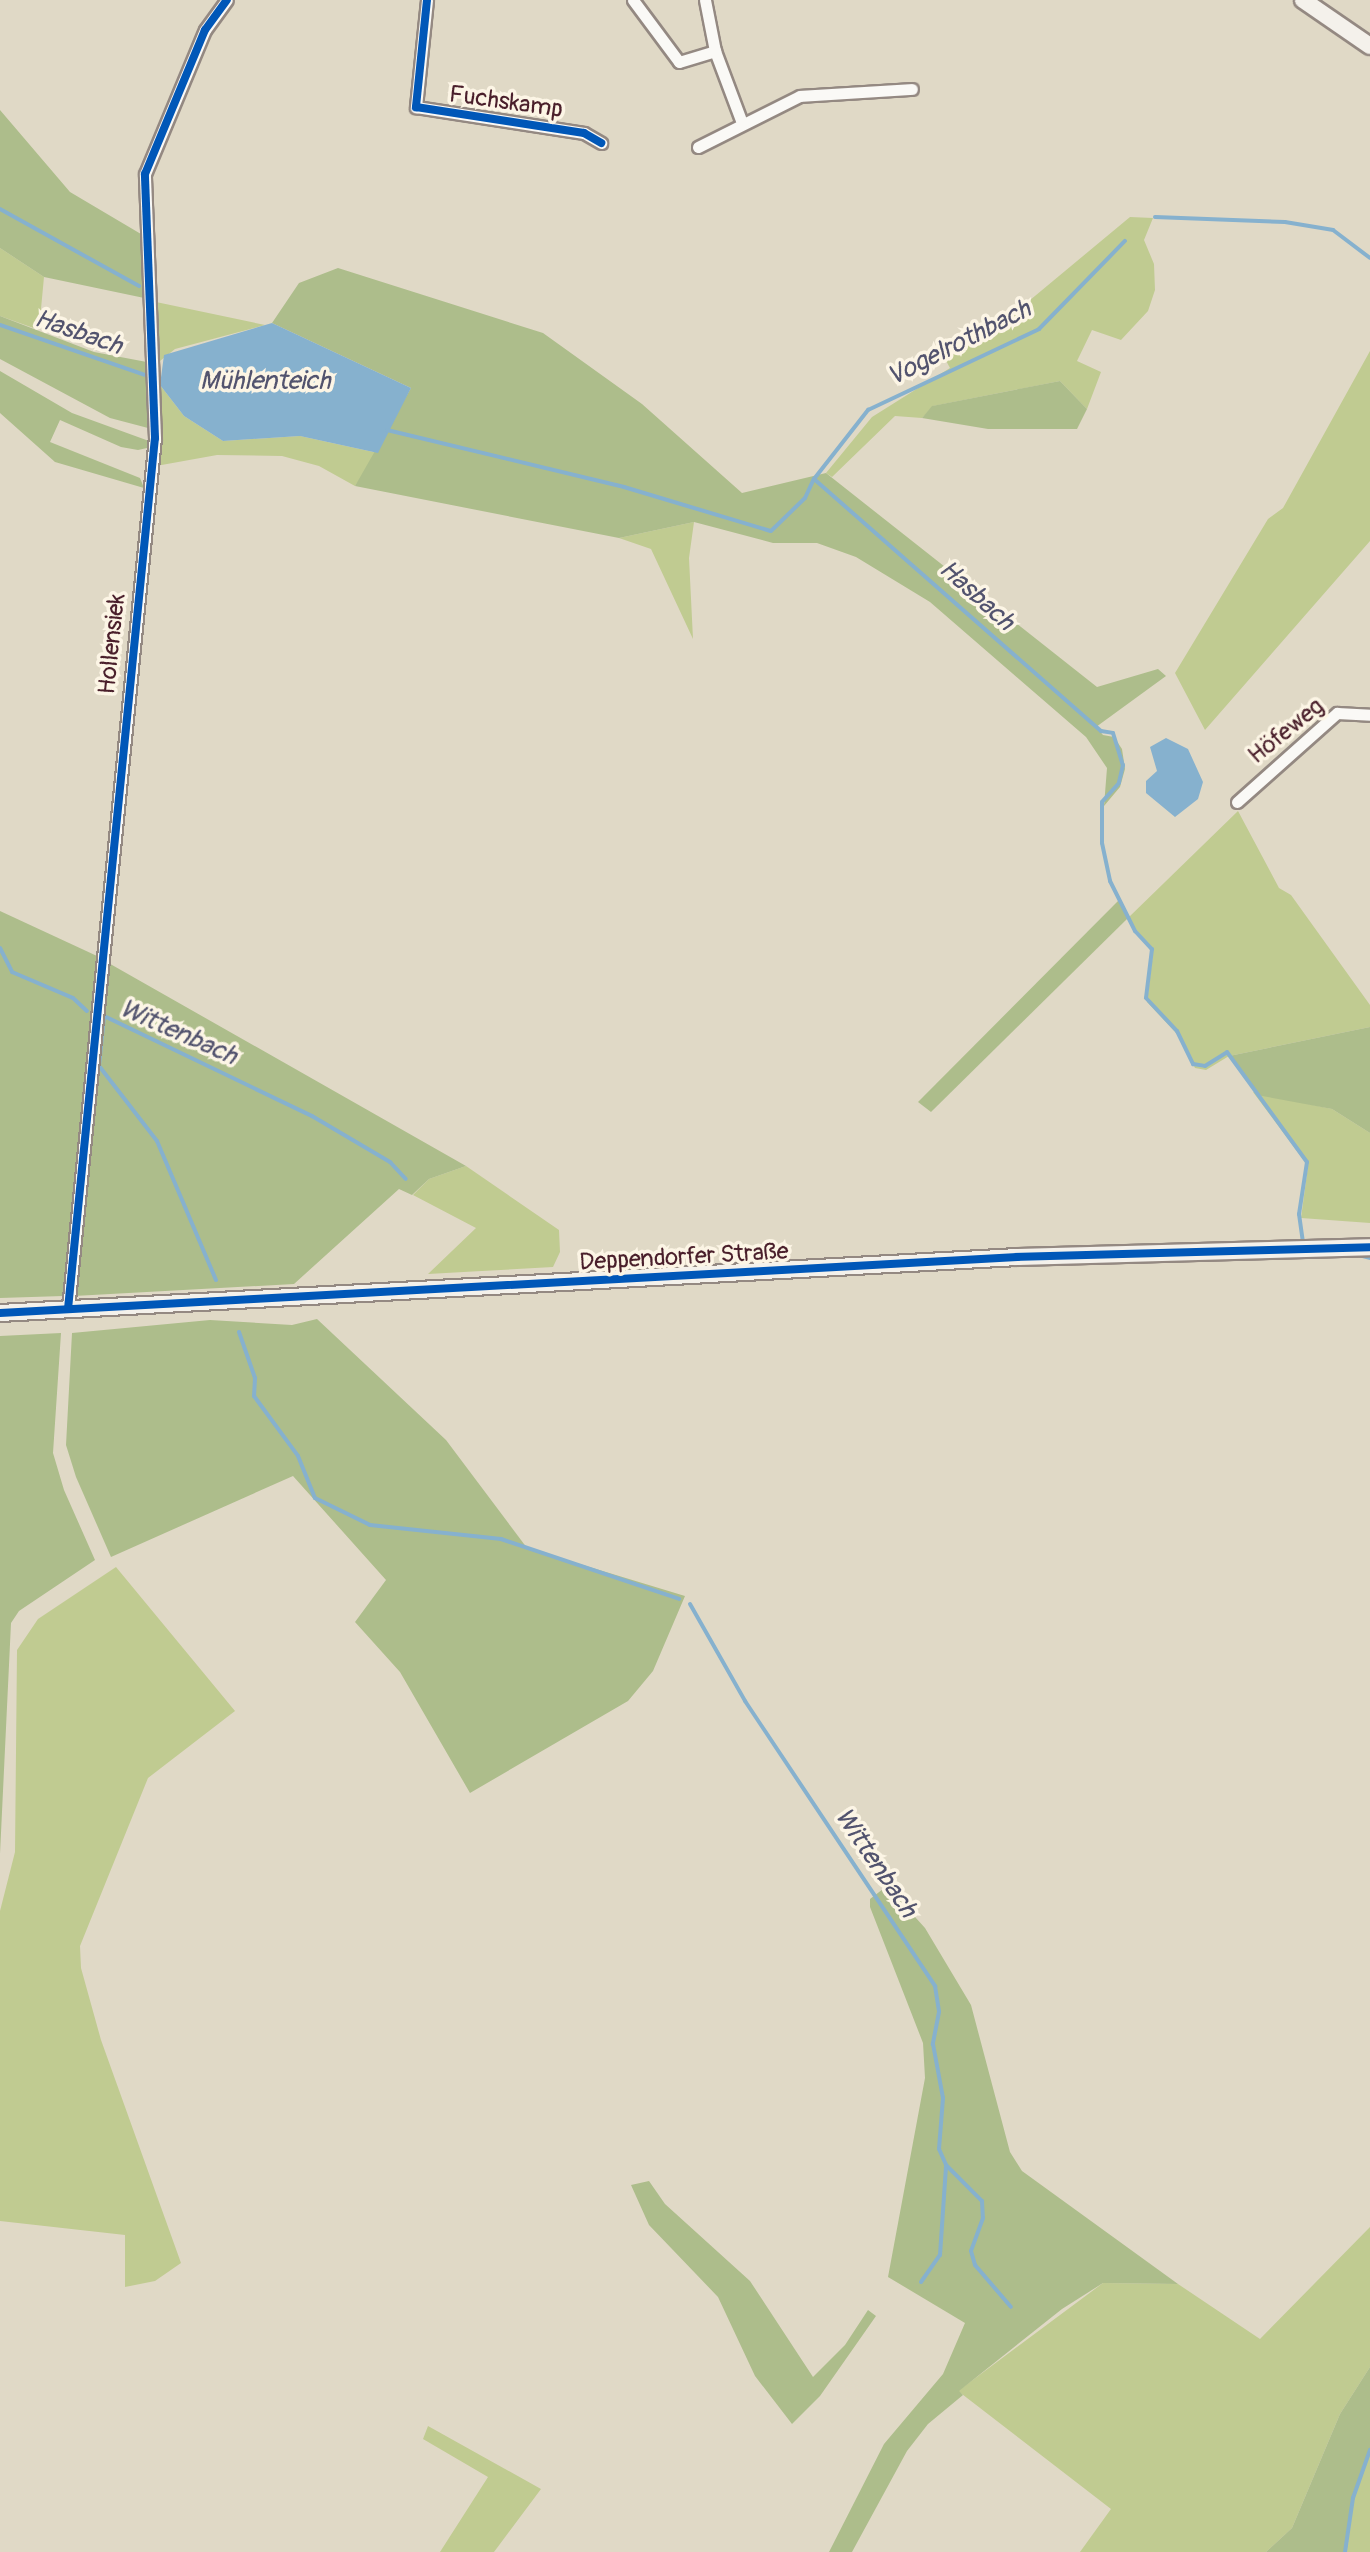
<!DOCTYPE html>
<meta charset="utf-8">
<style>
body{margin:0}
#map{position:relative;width:1370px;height:2552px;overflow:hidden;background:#e0d9c6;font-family:Pangolin,sans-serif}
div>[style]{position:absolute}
.green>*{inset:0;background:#c0cb91}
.forest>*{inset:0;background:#adbd8b}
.water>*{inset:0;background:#86b1ce}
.stream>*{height:4px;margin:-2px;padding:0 2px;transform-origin:2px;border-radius:2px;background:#86b1ce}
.roads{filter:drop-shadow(2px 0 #948982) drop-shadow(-2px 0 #948982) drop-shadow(0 2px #948982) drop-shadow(0 -2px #948982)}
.street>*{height:11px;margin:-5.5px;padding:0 5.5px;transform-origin:5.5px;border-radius:5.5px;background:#faf9f6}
.secondary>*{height:16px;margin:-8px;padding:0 8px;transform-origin:8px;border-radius:8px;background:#f4f1eb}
.cycleway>*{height:8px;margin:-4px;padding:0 4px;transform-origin:4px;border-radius:4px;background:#0057b8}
span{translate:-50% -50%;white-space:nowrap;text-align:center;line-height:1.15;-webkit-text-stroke:7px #fcf5e5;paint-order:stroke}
.street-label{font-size:24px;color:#4a1f2b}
.water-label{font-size:26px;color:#52536e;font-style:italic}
</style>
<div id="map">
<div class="green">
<div style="clip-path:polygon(1130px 217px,1153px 218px,1144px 240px,1154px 264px,1155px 290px,1148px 311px,1121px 340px,1092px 330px,1077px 361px,1101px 372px,1087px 409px,1060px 381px,933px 406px,922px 418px,895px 416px,832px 477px,826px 473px,872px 417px,950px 368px,944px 357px,1000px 325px)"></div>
<div style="clip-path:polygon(0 248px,44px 277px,39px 330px,0 316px)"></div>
<div style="clip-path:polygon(156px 302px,265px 325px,175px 349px,160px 361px)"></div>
<div style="clip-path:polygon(1370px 351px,1370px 541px,1205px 730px,1175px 673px,1268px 519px,1283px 508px)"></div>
<div style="clip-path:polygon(160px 385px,184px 416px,223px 441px,300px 436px,378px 453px,355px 486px,319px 466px,282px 456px,217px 455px,156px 466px)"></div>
<div style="clip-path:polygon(694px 522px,689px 558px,693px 639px,651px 549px,619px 538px)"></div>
<div style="clip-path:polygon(1238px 811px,1279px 888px,1291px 895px,1370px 1005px,1370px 1027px,1229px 1056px,1206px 1070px,1195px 1068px,1178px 1035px,1147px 1002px,1153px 953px,1128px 918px)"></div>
<div style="clip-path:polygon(1253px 1092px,1332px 1109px,1370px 1133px,1370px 1223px,1301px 1218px,1308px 1166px)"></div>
<div style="clip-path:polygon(466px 1166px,559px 1230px,560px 1252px,553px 1267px,428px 1274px,476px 1228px,413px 1195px,429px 1179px)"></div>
<div style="clip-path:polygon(116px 1567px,235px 1711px,148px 1778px,80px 1946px,81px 1968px,101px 2040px,181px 2263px,155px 2281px,125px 2287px,125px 2235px,0 2221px,0 1911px,15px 1852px,17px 1650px,38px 1619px)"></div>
<div style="clip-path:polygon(1370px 2227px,1370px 2367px,1340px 2414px,1292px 2528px,1266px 2552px,1080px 2552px,1111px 2509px,958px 2391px,1103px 2283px,1178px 2284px,1260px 2339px)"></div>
<div style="clip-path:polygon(428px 2426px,541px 2489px,494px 2552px,440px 2552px,488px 2477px,423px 2439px)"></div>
<div style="clip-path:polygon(1370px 2452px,1370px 2552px,1347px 2552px,1354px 2498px)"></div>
</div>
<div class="forest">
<div style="clip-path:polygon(0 110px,70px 192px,146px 237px,149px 299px,44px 277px,0 248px)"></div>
<div style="clip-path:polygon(338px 268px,543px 333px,642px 404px,742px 493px,826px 473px,1097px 687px,1158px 669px,1166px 676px,1096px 727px,1103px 735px,1114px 737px,1122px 749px,1125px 769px,1120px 787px,1104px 806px,1107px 768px,1086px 737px,930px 602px,856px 557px,817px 543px,773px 543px,694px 522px,619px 538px,355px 486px,411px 388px,272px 323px,299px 283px)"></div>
<div style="clip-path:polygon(0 316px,94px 352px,152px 363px,154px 423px,148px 428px,110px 418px,0 359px)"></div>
<div style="clip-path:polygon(0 371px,72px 413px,149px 441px,147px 448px,138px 450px,121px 447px,60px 420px,50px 442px,140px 478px,144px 488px,55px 462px,0 413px)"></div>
<div style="clip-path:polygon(1060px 381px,1087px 409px,1077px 429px,988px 429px,922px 418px,932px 406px)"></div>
<div style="clip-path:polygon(1119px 900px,1128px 918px,931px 1112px,918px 1102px)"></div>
<div style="clip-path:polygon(0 911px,97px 956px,63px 1296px,0 1298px)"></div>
<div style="clip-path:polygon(105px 961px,466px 1166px,429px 1179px,412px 1195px,399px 1189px,294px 1284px,74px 1296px)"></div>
<div style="clip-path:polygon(1370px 1027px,1370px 1133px,1332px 1109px,1257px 1095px,1229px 1056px)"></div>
<div style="clip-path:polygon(317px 1319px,446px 1440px,527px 1548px,685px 1596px,653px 1671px,628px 1701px,470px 1793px,400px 1672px,355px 1622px,386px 1580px,293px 1476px,111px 1557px,76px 1477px,66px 1445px,72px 1333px,210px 1320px,292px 1325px)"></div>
<div style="clip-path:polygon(61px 1333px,53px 1453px,64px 1490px,95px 1560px,19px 1611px,11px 1623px,0 1854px,0 1336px)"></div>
<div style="clip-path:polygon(887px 1886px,925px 1928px,971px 2005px,1010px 2152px,1022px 2171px,1178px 2284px,1103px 2283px,1062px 2309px,959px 2391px,963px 2395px,928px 2424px,907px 2451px,852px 2552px,829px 2552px,884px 2444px,943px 2374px,965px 2323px,888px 2277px,925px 2078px,923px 2043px,870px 1907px,870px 1899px)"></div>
<div style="clip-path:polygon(649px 2181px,665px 2204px,750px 2281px,813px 2377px,845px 2345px,868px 2310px,876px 2316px,820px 2396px,792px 2424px,755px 2376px,718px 2297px,649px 2225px,631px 2185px)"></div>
<div style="clip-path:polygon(1370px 2367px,1370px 2452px,1354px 2498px,1347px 2552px,1266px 2552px,1292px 2528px,1340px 2414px)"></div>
</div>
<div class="water">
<div style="clip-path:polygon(272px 323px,411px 388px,378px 453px,300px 436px,223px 441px,184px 416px,160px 385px,164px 355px)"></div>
<div style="clip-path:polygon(1166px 738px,1188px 749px,1203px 782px,1198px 799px,1175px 817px,1146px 793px,1146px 781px,1157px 771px,1150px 747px)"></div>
</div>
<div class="stream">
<div style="left:0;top:209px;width:159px;rotate:29deg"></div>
<div style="left:1155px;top:217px;width:130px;rotate:2.2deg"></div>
<div style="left:1285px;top:222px;width:49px;rotate:9.5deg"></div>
<div style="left:1333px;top:230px;width:46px;rotate:37.1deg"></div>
<div style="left:0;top:325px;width:153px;rotate:19deg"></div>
<div style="left:387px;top:430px;width:244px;rotate:13.5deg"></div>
<div style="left:624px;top:487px;width:153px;rotate:16.7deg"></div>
<div style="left:771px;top:531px;width:47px;rotate:-44.1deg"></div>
<div style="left:805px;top:498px;width:21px;rotate:-65deg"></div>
<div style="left:814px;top:479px;width:382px;rotate:41.3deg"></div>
<div style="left:1101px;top:731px;width:12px;rotate:9deg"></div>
<div style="left:1113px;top:733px;width:34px;rotate:73deg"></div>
<div style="left:1123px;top:765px;width:18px;rotate:103deg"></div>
<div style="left:1119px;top:783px;width:25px;rotate:132deg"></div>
<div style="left:1102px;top:802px;width:41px;rotate:90deg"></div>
<div style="left:1102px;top:843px;width:39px;rotate:78deg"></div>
<div style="left:1110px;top:881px;width:56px;rotate:63.4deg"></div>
<div style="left:1135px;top:931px;width:25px;rotate:47deg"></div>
<div style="left:1152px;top:949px;width:49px;rotate:97deg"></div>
<div style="left:1146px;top:998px;width:45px;rotate:46.8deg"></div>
<div style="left:1177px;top:1031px;width:37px;rotate:64deg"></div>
<div style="left:1193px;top:1064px;width:12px;rotate:9deg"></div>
<div style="left:1205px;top:1066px;width:26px;rotate:-32deg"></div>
<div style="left:1227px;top:1052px;width:136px;rotate:54deg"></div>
<div style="left:1307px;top:1162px;width:53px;rotate:98.7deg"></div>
<div style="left:1299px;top:1214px;width:30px;rotate:82deg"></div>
<div style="left:814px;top:479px;width:88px;rotate:-52deg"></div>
<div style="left:868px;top:410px;width:189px;rotate:-25.3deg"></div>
<div style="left:1039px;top:329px;width:123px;rotate:-45.7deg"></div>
<div style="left:0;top:948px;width:27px;rotate:63deg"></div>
<div style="left:12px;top:972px;width:66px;rotate:23.1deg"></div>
<div style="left:73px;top:998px;width:19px;rotate:43deg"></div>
<div style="left:1355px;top:1254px;width:16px;rotate:15deg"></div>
<div style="left:216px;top:1280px;width:151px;rotate:-113deg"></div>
<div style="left:157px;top:1141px;width:95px;rotate:-127.7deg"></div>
<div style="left:99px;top:1066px;width:50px;rotate:-84.3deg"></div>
<div style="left:104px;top:1016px;width:231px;rotate:25.7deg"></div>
<div style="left:312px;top:1116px;width:91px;rotate:30.5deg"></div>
<div style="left:390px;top:1162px;width:23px;rotate:47deg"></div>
<div style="left:239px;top:1332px;width:49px;rotate:70.8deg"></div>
<div style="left:255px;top:1378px;width:18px;rotate:93deg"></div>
<div style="left:254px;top:1396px;width:74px;rotate:53.7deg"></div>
<div style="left:298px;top:1456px;width:45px;rotate:68deg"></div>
<div style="left:315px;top:1498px;width:61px;rotate:26.1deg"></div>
<div style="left:370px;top:1525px;width:132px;rotate:6.1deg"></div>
<div style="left:501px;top:1539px;width:188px;rotate:18.6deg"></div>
<div style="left:690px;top:1604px;width:112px;rotate:60.4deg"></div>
<div style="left:745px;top:1701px;width:343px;rotate:56.3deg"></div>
<div style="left:935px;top:1986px;width:26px;rotate:81deg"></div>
<div style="left:939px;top:2012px;width:33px;rotate:101deg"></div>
<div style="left:933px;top:2044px;width:55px;rotate:79.5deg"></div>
<div style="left:943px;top:2098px;width:51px;rotate:94.5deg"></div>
<div style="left:939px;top:2149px;width:17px;rotate:66deg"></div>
<div style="left:946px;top:2165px;width:51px;rotate:45deg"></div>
<div style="left:982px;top:2201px;width:17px;rotate:87deg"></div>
<div style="left:983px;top:2218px;width:35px;rotate:110deg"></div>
<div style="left:971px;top:2251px;width:15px;rotate:74deg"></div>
<div style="left:975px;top:2265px;width:55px;rotate:49.4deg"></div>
<div style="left:921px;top:2282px;width:33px;rotate:-55deg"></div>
<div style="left:940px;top:2255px;width:89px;rotate:-86.1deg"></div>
<div style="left:1345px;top:2552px;width:55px;rotate:-81.6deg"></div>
<div style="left:1353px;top:2498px;width:51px;rotate:-70.5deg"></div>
</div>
<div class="roads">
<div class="street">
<div style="left:427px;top:0;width:108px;rotate:95.9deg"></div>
<div style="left:416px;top:107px;width:170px;rotate:8.8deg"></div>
<div style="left:584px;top:133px;width:20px;rotate:30deg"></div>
<div style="left:633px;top:0;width:77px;rotate:53.4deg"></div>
<div style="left:679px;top:62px;width:38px;rotate:-17deg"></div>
<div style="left:705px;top:0;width:52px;rotate:78.9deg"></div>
<div style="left:715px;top:51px;width:77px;rotate:69.4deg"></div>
<div style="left:698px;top:147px;width:114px;rotate:-26.6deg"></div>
<div style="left:800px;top:96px;width:112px;rotate:-3.6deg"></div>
<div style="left:1237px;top:802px;width:134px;rotate:-41.7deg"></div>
<div style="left:1337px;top:713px;width:33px;rotate:3deg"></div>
<div style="left:68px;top:1309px;width:875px;rotate:-84.3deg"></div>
<div style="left:155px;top:438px;width:264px;rotate:-92.2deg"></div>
<div style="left:145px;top:174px;width:156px;rotate:-67.4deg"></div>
<div style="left:205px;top:30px;width:37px;rotate:-54deg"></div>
</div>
<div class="secondary">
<div style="left:1303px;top:0;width:81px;rotate:34.5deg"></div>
<div style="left:0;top:1313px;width:1019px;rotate:-3.15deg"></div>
<div style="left:1017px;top:1257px;width:353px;rotate:-1.6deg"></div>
</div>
</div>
<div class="cycleway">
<div style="left:427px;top:0;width:108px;rotate:95.9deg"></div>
<div style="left:416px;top:107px;width:170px;rotate:8.8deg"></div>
<div style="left:584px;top:133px;width:20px;rotate:30deg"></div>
<div style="left:68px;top:1309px;width:875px;rotate:-84.3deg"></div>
<div style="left:155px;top:438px;width:264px;rotate:-92.2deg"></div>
<div style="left:145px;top:174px;width:156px;rotate:-67.4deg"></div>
<div style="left:205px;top:30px;width:37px;rotate:-54deg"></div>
<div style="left:0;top:1313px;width:1019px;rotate:-3.15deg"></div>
<div style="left:1017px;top:1257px;width:353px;rotate:-1.6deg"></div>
</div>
<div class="street-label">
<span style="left:506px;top:102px;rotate:8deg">Fuchskamp</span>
<span style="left:112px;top:644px;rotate:-84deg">Hollensiek</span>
<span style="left:1286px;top:731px;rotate:-39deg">Höfeweg</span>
<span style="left:684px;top:1257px;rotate:-3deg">Deppendorfer Straße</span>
</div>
<div class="water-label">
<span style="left:78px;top:333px;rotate:19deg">Hasbach</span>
<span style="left:959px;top:344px;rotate:-27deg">Vogelrothbach</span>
<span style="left:265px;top:382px">Mühlenteich</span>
<span style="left:976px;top:596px;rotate:42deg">Hasbach</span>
<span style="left:178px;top:1033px;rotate:24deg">Wittenbach</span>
<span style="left:875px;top:1863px;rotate:56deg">Wittenbach</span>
</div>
</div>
